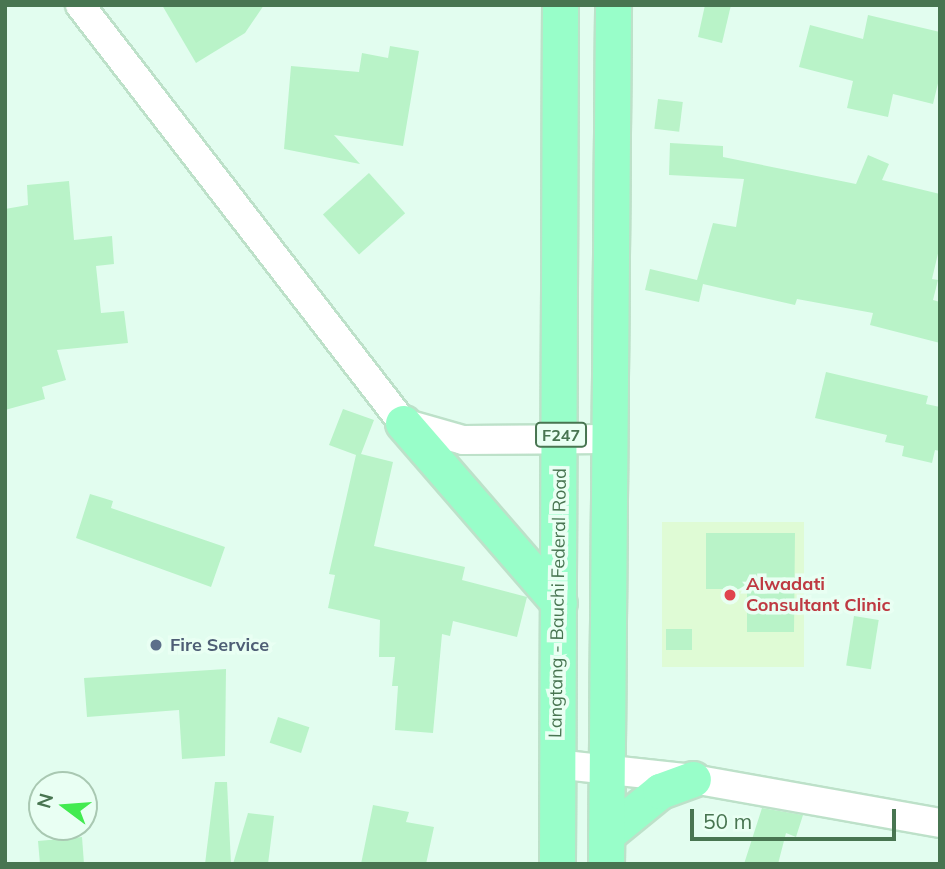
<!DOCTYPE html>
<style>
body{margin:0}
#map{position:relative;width:945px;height:869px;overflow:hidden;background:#e2fdef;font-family:Mulish,sans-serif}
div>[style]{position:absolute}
.medical>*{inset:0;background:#dffbd5;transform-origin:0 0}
.building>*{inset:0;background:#b9f3c8;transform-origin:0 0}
.roads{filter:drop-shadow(2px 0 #bde1c9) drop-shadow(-2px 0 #bde1c9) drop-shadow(0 2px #bde1c9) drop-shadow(0 -2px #bde1c9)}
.minor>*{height:28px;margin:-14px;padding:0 14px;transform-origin:14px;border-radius:14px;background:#fff}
.major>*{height:35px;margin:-17.5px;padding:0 17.5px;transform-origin:17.5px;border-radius:17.5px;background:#98fec9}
.dots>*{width:19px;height:19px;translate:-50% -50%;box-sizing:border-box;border:4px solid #e9fff3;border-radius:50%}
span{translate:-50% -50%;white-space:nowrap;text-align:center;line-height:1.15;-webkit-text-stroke:7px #e9fff3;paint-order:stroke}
.shield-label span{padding:2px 5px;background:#e9fff3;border:2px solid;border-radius:5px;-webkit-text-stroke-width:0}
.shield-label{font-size:16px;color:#487551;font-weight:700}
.health-label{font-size:18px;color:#be3a42;font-weight:700}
.left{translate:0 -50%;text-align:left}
.street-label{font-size:18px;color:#487551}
.service-label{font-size:18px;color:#4e5e75;font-weight:700}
.frame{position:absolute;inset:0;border:7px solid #487551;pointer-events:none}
.north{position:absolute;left:28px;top:771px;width:70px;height:70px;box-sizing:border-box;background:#e9fff3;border:2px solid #a9c8b2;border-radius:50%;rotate:286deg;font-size:19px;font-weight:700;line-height:28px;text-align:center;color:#487551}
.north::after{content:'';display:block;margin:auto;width:24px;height:32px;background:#42eb50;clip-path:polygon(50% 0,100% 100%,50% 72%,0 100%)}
.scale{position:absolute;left:690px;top:809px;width:206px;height:32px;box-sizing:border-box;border:4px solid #487551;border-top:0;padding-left:9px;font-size:21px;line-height:24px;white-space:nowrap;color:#487551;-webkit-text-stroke:5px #e9fff3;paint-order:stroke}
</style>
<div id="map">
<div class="medical">
<div style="left:662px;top:522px;width:142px;height:145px"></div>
</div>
<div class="building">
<div style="clip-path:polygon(162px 5px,264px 5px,245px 33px,196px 63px)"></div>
<div style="clip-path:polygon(705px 5px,731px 5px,722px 43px,698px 37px)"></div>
<div style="clip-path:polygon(868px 15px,940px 32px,940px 75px,933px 104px,893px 94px,888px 117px,847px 108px,853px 81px,799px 67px,810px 25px,863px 39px)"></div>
<div style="clip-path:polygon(390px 46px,419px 51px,403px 146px,334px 135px,360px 164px,284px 149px,291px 66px,359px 72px,362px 53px,388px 58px)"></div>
<div style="left:658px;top:99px;width:25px;height:30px;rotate:7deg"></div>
<div style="clip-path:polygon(670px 143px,723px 146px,723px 157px,856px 184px,868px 155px,889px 164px,882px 180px,940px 194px,940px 245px,932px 279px,938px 280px,933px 300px,940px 302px,940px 343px,870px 325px,873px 313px,797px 299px,795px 305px,703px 284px,699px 302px,645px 290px,650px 269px,697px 280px,713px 223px,736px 227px,744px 179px,669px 175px)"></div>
<div style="left:369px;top:173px;width:54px;height:62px;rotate:48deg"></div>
<div style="clip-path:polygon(69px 181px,74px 240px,112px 236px,114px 264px,96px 266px,101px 313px,124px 311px,128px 343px,57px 350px,66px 380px,42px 387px,45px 399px,5px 410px,5px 209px,28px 205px,27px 185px)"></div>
<div style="clip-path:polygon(826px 372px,928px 396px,926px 404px,940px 407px,940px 451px,935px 450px,932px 463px,902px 456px,904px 446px,885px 442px,887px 435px,815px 418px)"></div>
<div style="clip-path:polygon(343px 409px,374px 420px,361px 454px,393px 462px,374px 546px,465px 567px,462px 580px,527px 597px,517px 637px,453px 621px,450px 636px,442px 634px,433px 733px,395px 730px,398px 686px,392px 686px,395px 657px,379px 657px,380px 620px,328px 608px,335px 575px,329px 574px,356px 455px,329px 445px)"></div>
<div style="clip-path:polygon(90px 494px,113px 501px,111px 508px,225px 547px,211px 587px,76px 538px)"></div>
<div style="clip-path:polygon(706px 533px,795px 533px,794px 632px,747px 632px,747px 589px,706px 589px)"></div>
<div style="left:854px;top:616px;width:25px;height:50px;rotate:9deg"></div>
<div style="left:666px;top:629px;width:26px;height:21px"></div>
<div style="clip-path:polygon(226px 669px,225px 756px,182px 759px,179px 710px,87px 717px,84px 678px)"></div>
<div style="left:278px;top:717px;width:33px;height:27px;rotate:18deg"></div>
<div style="clip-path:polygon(215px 782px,227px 782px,231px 864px,205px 864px)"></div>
<div style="clip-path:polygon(373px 805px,409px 812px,406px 822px,434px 827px,426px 864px,361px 864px)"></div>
<div style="clip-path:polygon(762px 808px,803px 815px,796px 837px,786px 833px,778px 864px,744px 864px)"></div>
<div style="clip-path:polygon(248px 813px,274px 816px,268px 864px,233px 864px)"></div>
<div style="clip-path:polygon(82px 837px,84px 864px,40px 864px,38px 841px)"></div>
</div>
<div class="roads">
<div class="minor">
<div style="left:80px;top:5px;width:528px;rotate:52.31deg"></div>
<div style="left:403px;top:423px;width:62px;rotate:15.8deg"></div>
<div style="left:463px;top:440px;width:147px;rotate:-0.4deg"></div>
<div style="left:555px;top:764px;width:139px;rotate:6.2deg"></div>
<div style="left:693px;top:779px;width:251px;rotate:10.1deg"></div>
</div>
<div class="major">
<div style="left:403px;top:423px;width:238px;rotate:49.1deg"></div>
<div style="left:606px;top:835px;width:70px;rotate:-39.2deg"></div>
<div style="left:660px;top:791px;width:35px;rotate:-20deg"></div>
<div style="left:557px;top:864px;width:859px;rotate:-89.8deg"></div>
<div style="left:606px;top:864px;width:859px;rotate:-89.53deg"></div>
</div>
</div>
<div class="dots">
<div style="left:730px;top:595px;background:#e0444e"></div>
<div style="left:156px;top:645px;background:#5c6f8a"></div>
</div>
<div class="shield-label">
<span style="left:561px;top:435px">F247</span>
</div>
<div class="health-label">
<span class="left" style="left:746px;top:595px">Alwadati<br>Consultant Clinic</span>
</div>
<div class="street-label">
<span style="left:558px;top:603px;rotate:-89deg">Langtang - Bauchi Federal Road</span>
</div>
<div class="service-label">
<span class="left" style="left:170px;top:645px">Fire Service</span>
</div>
<div class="frame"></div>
<div class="north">N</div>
<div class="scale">50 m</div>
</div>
